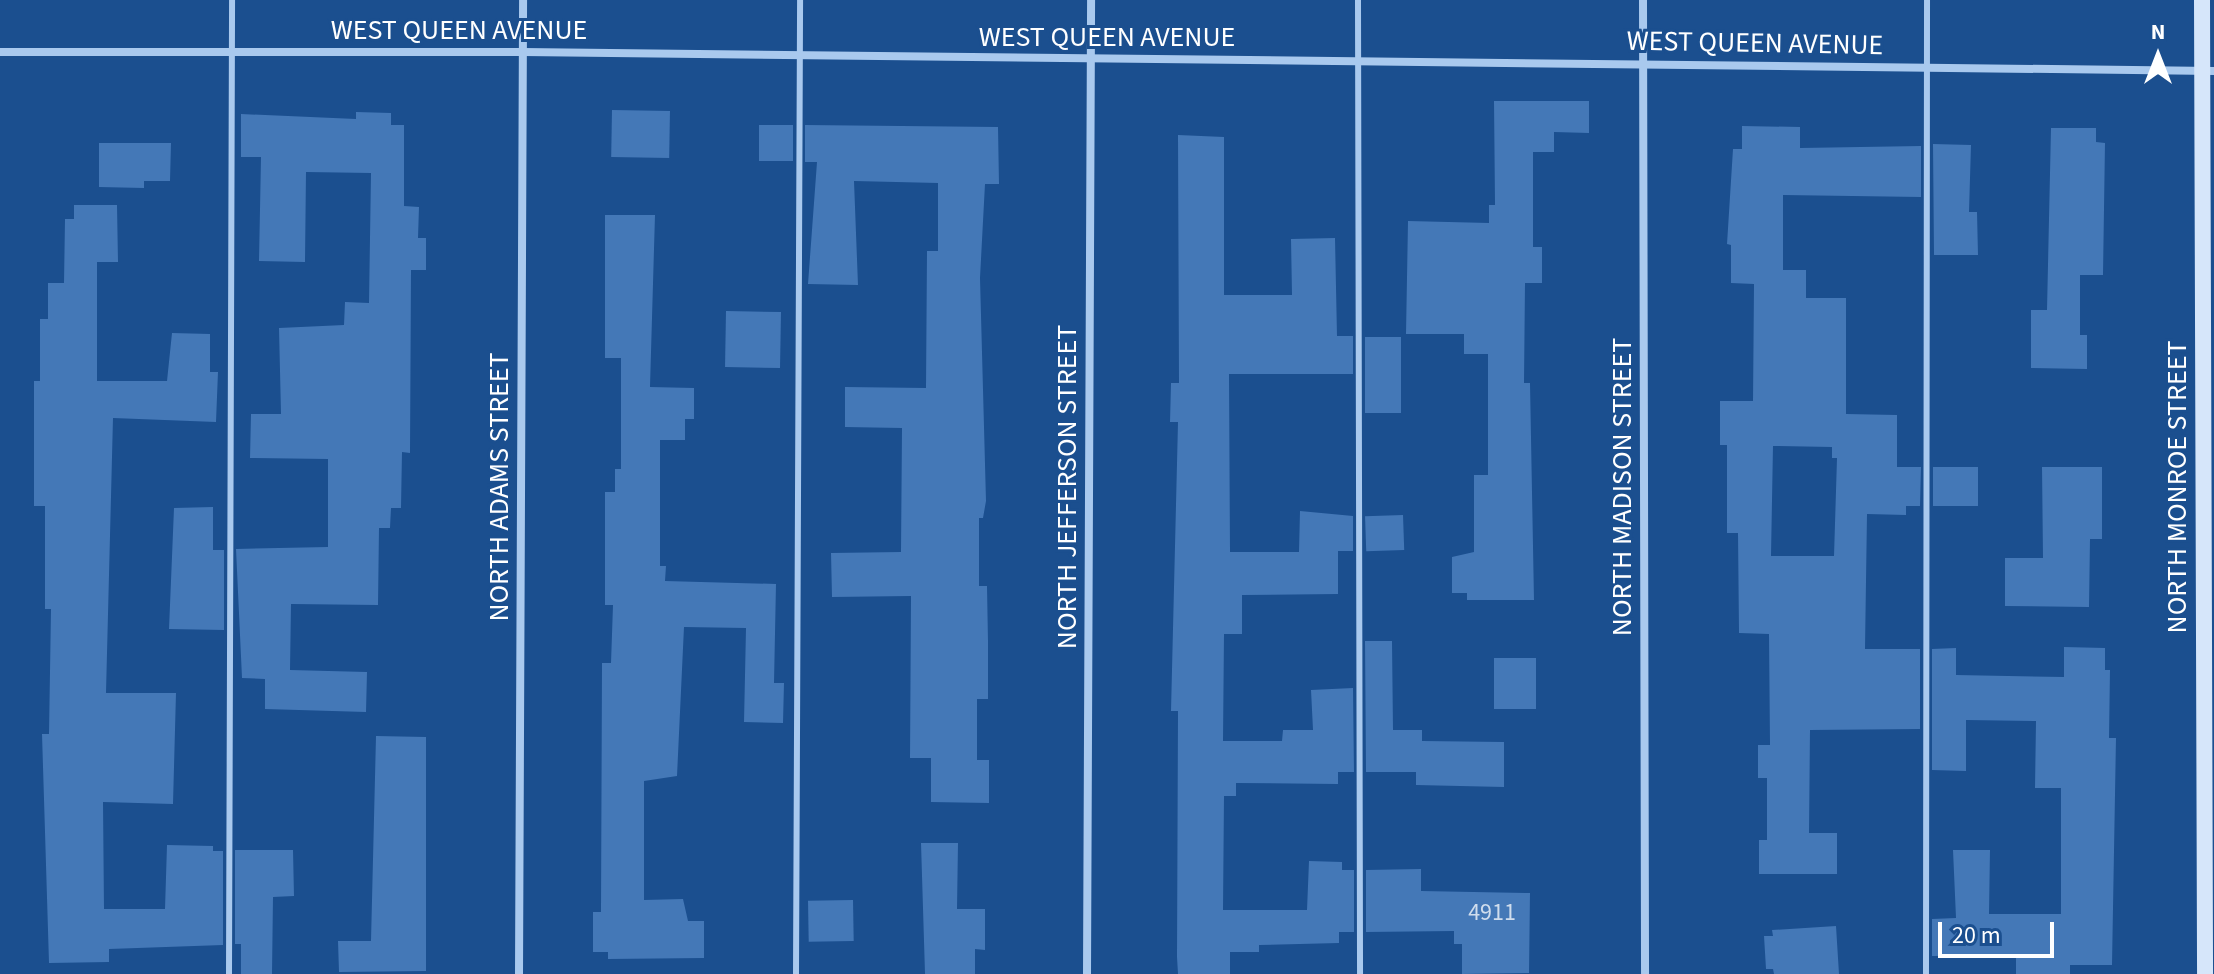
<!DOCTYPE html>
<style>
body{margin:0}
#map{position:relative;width:2214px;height:974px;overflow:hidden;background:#1b4f8f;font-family:"Source Sans 3",sans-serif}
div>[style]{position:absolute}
.building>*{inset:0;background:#4478b7;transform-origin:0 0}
.lane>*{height:6px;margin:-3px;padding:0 3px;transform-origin:3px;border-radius:3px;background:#a9c9ee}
.street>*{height:8px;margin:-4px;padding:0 4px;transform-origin:4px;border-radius:4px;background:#a9c9ee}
.secondary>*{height:16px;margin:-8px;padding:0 8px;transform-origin:8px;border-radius:8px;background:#d6e6fa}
span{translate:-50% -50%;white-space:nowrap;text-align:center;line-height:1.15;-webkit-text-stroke:6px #1b4f8f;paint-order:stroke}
.number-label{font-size:24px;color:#d0dded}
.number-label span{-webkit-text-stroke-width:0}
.street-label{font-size:28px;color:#fff}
.north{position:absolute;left:2118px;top:16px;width:80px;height:80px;-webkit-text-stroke:6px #1b4f8f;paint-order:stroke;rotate:0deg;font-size:22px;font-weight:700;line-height:32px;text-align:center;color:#fff}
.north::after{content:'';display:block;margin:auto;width:28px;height:36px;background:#fff;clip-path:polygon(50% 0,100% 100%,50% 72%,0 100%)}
.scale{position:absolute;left:1938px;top:922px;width:116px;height:36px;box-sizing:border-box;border:4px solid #fff;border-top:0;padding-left:10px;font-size:24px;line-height:28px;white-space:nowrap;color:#fff;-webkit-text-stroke:6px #1b4f8f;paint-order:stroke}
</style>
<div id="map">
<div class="building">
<div style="clip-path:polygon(1494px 101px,1589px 101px,1589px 133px,1554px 132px,1554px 152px,1533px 152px,1533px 247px,1542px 247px,1542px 283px,1525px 283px,1524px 383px,1530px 383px,1534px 600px,1467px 600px,1467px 593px,1452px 593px,1452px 557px,1474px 552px,1474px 475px,1488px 475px,1488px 354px,1464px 354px,1464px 334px,1406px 334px,1408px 221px,1489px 223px,1489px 205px,1495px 205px)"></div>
<div style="left:612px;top:110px;width:58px;height:47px;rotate:1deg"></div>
<div style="clip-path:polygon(356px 112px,391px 113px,391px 125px,404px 125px,404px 206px,419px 207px,418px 238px,426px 238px,426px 270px,411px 270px,410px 453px,402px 452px,401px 508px,391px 508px,390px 528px,379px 528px,378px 605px,291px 604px,290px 670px,367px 672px,366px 712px,265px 709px,265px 679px,242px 678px,236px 549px,328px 547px,328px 459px,250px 458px,251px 414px,281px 414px,279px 328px,344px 325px,345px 302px,369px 303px,371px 173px,306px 172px,305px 262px,259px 261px,261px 157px,241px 157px,241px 114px,356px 119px)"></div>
<div style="left:759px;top:125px;width:34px;height:36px"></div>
<div style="clip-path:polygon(805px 125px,998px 127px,999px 184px,985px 184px,980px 278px,986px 501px,983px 518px,979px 518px,979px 586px,987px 586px,988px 642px,988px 699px,977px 699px,977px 760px,989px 760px,989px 803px,931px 802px,931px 758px,910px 758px,911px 596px,832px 597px,831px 553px,901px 552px,902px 428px,845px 427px,845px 387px,926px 388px,927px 251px,938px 251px,938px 183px,854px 181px,858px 285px,808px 284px,817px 162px,805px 162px)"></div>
<div style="clip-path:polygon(evenodd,1742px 126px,1800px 127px,1800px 148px,1921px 146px,1921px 197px,1783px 195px,1783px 270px,1806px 270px,1806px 298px,1846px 298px,1846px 414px,1897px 415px,1897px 467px,1921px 467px,1920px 506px,1906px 506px,1906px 515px,1867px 514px,1865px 649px,1920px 649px,1920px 729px,1810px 730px,1809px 833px,1837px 833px,1837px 874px,1759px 874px,1759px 840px,1767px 840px,1767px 778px,1758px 778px,1758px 745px,1770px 745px,1769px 634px,1739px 633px,1738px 533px,1727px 533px,1727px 445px,1720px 445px,1720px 401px,1753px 401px,1754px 284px,1731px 283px,1731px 245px,1727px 244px,1733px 149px,1742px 149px,1742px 126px,1773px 446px,1832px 447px,1832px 458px,1837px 458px,1834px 556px,1771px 556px,1773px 446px)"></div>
<div style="clip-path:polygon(2051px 128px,2096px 128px,2096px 142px,2105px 143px,2103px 275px,2080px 275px,2080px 335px,2087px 335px,2087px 369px,2031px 368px,2031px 310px,2047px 310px)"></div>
<div style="clip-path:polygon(1178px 135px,1224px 137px,1224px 295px,1292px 295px,1291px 239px,1335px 238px,1337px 336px,1353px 336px,1353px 374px,1229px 374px,1230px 552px,1299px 552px,1300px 511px,1353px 516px,1353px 551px,1338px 551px,1338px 594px,1242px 595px,1242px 634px,1224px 634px,1223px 741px,1282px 741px,1283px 730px,1313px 730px,1311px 690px,1353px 688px,1354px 772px,1338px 772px,1338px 784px,1236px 783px,1236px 796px,1224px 796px,1223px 910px,1307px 910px,1309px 861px,1342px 862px,1342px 870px,1354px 870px,1354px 932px,1339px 932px,1339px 943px,1259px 945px,1259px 952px,1230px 952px,1230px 974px,1178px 974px,1177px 957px,1178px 711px,1171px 711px,1178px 422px,1170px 422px,1171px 383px,1179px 383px)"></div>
<div style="clip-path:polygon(99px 143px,171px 143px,170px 181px,144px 181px,144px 188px,99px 187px)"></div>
<div style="clip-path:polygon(1933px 144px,1971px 145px,1969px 212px,1977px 212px,1978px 255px,1934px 255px)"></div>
<div style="clip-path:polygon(74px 205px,117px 205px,118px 262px,97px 262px,97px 381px,167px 381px,172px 333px,210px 334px,210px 372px,218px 372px,216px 422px,113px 418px,106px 693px,176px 693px,173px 804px,103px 802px,104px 909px,165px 909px,167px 845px,213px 846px,213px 851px,223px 851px,223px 945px,109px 949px,109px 962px,49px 963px,42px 734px,49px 734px,51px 609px,45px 609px,45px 506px,34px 506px,34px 381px,40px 381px,40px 319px,48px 319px,48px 283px,64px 283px,65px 219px,74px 219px)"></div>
<div style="clip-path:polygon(605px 215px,655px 215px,650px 387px,694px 388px,694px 419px,685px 419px,685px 440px,660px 440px,660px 566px,666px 566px,665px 581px,776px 584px,774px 683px,784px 683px,783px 723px,744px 722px,746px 628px,684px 627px,677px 776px,644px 781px,644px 900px,683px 899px,688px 921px,704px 921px,704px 958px,608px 959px,608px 952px,593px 952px,593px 912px,601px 912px,602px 663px,611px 663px,613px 605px,605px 605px,605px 492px,615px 492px,615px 469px,621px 469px,621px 358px,605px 358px)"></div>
<div style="left:726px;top:311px;width:55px;height:56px;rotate:1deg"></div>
<div style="left:1365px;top:337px;width:36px;height:76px"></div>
<div style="left:1933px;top:467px;width:45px;height:39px"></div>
<div style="clip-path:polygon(2042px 467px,2102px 467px,2102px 539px,2090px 539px,2089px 607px,2005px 606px,2005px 558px,2043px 558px)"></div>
<div style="clip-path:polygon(213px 507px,213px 550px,224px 550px,224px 630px,169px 629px,174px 508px)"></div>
<div style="left:1403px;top:515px;width:35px;height:38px;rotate:88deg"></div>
<div style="clip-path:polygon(1365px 641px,1392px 641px,1393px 730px,1422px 730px,1422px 741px,1504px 742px,1504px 787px,1416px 785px,1416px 772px,1366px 772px)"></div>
<div style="clip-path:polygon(2064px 647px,2105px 648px,2105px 670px,2110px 670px,2109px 738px,2116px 738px,2112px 965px,2070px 965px,2070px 974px,2016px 974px,2016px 955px,1932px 956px,1932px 919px,1956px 918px,1953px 850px,1990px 850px,1989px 914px,2061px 914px,2061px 788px,2035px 788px,2036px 721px,1966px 720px,1966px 771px,1932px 770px,1932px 649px,1956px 648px,1956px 675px,2064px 677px)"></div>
<div style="left:1494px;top:658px;width:42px;height:51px"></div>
<div style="clip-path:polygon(376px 736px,426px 737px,426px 971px,339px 972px,338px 941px,371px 941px)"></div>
<div style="clip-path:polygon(921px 843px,958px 843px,957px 909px,985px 909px,985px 950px,975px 949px,975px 974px,925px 974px)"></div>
<div style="clip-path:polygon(235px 850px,293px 850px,294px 896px,273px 897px,272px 974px,241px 974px,241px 944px,235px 944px)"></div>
<div style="clip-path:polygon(1421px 869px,1421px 891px,1530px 893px,1529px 973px,1462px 974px,1462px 944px,1454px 944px,1454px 931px,1366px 932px,1366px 870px)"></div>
<div style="left:853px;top:900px;width:41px;height:45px;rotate:89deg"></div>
<div style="clip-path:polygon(1836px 926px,1839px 974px,1774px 974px,1773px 969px,1766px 969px,1764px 936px,1773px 936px,1772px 930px)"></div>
</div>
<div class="lane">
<div style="left:1358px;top:0;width:974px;rotate:89.88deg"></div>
<div style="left:229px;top:974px;width:974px;rotate:-89.82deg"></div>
<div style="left:796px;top:974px;width:974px;rotate:-89.76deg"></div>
<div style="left:1926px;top:974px;width:974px;rotate:-89.94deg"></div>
</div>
<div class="street">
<div style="left:1643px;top:0;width:974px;rotate:89.88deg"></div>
<div style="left:0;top:52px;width:523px"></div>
<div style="left:523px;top:52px;width:1691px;rotate:0.64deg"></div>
<div style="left:519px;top:974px;width:974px;rotate:-89.76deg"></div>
<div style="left:1087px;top:974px;width:974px;rotate:-89.76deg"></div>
</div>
<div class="secondary">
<div style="left:2202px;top:0;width:974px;rotate:89.82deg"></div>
</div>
<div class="number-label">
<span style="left:1492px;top:913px">4911</span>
</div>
<div class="street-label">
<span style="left:459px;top:30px">WEST QUEEN AVENUE</span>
<span style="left:1107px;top:37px">WEST QUEEN AVENUE</span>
<span style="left:1755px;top:43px;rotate:1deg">WEST QUEEN AVENUE</span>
<span style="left:499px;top:487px;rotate:-90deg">NORTH ADAMS STREET</span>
<span style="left:1067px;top:487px;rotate:-90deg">NORTH JEFFERSON STREET</span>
<span style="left:1622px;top:487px;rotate:-90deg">NORTH MADISON STREET</span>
<span style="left:2177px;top:487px;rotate:-90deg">NORTH MONROE STREET</span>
</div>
<div class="north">N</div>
<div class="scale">20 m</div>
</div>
